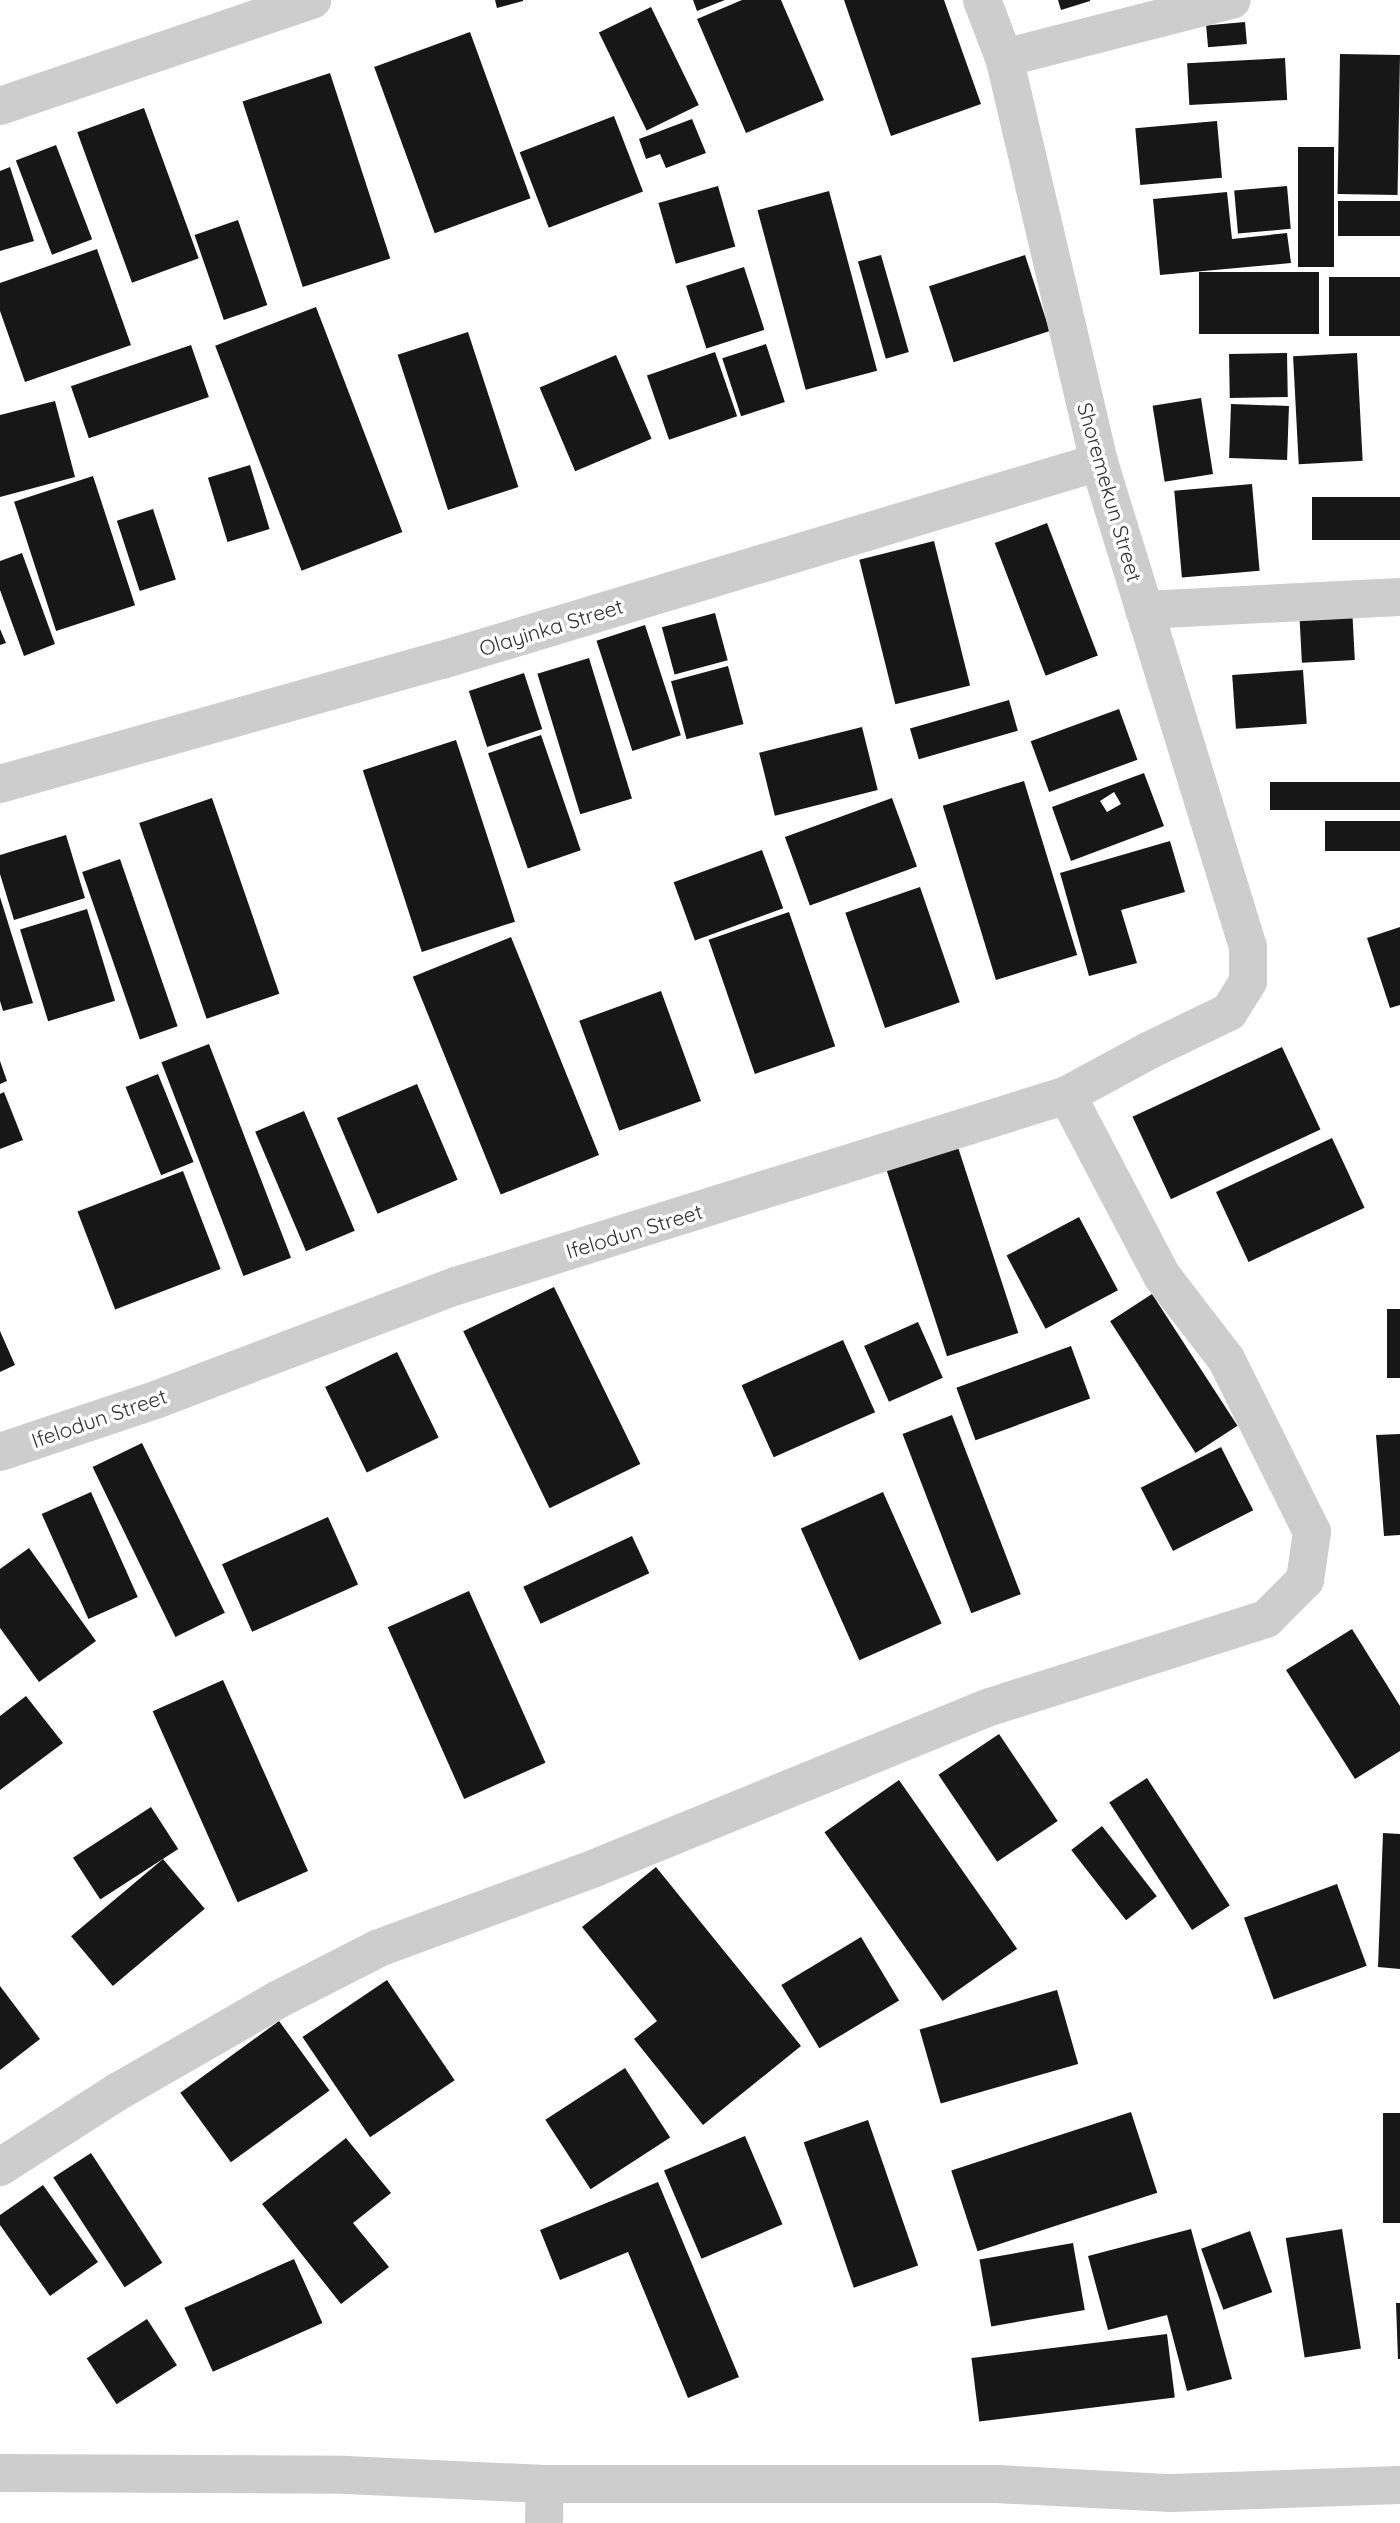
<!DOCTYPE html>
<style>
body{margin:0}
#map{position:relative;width:1400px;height:2523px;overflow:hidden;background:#fff;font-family:Quicksand,sans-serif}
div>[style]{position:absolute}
.building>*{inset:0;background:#171717;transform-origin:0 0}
.street>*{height:38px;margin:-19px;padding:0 19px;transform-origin:19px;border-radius:19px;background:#cdcdcd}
span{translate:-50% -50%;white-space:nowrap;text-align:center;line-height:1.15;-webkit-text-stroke:7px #fff;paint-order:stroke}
.street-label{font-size:21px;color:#303030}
</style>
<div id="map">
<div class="building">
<div style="clip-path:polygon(495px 0,523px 0,523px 1px,497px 8px)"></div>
<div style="clip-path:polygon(693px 0,725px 0,697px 11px)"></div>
<div style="clip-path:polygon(742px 0,781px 0,824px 100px,746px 133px,697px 19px)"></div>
<div style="clip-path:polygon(844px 0,944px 0,981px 104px,891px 136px)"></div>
<div style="clip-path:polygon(1058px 0,1090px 0,1090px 1px,1061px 10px)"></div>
<div style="left:651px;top:7px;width:109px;height:58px;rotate:64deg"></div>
<div style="left:1245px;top:22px;width:22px;height:39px;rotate:85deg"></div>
<div style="left:470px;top:32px;width:177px;height:102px;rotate:70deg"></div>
<div style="left:1340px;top:54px;width:60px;height:140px;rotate:1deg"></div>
<div style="left:1285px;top:58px;width:42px;height:98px;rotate:87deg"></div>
<div style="left:330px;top:73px;width:195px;height:92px;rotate:72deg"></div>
<div style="left:144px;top:108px;width:160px;height:71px;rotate:70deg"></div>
<div style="left:614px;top:116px;width:81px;height:101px;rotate:69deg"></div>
<div style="clip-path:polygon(692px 119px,706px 153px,666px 168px,660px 154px,646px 159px,639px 139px)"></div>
<div style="left:1217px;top:121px;width:57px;height:82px;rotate:85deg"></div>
<div style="left:56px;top:145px;width:101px;height:43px;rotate:69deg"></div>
<div style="left:1334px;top:147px;width:120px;height:36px;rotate:90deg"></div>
<div style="clip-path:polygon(10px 167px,34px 241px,0 251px,0 171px)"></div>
<div style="left:718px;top:186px;width:63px;height:62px;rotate:74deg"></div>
<div style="left:1287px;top:186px;width:43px;height:53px;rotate:85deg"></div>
<div style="left:829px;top:191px;width:186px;height:74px;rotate:75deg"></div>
<div style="clip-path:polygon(1227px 192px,1232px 239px,1287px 233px,1291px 263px,1160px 275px,1153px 199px)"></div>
<div style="left:1400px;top:201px;width:35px;height:62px;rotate:90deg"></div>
<div style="left:238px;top:220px;width:90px;height:46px;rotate:71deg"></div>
<div style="clip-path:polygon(97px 249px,131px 345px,25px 382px,0 311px,0 283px)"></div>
<div style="left:881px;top:255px;width:101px;height:24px;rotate:74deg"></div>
<div style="left:1025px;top:255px;width:80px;height:101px;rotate:72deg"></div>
<div style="left:744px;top:267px;width:66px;height:61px;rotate:72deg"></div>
<div style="left:1199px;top:272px;width:120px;height:62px"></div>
<div style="left:1400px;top:277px;width:59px;height:71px;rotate:90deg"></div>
<div style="left:316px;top:307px;width:241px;height:108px;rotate:69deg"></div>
<div style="left:468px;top:332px;width:163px;height:74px;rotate:72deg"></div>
<div style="left:766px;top:344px;width:61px;height:46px;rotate:72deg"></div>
<div style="left:191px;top:345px;width:55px;height:127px;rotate:71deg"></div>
<div style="left:715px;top:352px;width:68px;height:72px;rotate:71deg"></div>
<div style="left:1287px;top:353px;width:44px;height:58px;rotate:89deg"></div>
<div style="left:1357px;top:353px;width:108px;height:64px;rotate:87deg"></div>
<div style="left:616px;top:355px;width:91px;height:83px;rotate:67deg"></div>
<div style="left:1201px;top:398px;width:77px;height:49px;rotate:81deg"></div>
<div style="clip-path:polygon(55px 401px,75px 477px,0 497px,0 415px)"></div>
<div style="left:1231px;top:404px;width:58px;height:54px;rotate:2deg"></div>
<div style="left:250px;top:465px;width:67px;height:44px;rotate:73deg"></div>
<div style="left:93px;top:476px;width:136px;height:83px;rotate:72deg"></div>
<div style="left:1252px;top:484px;width:87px;height:78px;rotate:85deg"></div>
<div style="left:1400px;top:497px;width:43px;height:88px;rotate:90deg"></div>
<div style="left:153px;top:509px;width:74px;height:38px;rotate:72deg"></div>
<div style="left:1047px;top:523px;width:142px;height:56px;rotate:69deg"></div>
<div style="left:934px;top:541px;width:149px;height:77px;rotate:76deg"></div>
<div style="clip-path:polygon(22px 553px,55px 644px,24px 656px,0 590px,0 561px)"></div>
<div style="left:1352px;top:606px;width:54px;height:53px;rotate:87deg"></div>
<div style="left:715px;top:613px;width:49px;height:55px;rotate:75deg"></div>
<div style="left:645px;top:625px;width:116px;height:51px;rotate:72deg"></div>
<div style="clip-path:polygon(0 629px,6px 643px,0 645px)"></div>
<div style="left:589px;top:658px;width:147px;height:54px;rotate:73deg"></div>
<div style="left:728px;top:666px;width:60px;height:59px;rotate:75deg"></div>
<div style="left:1303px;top:670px;width:54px;height:71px;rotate:86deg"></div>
<div style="left:524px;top:673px;width:59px;height:58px;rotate:72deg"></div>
<div style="left:1009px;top:700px;width:32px;height:103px;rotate:74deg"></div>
<div style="left:1119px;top:709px;width:54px;height:94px;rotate:70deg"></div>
<div style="left:862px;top:727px;width:65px;height:106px;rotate:76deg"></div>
<div style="left:541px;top:735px;width:122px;height:56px;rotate:71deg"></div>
<div style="left:456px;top:740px;width:191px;height:98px;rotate:72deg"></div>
<div style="clip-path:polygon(evenodd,1144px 773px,1164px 826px,1071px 861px,1052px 807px,1144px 773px,1114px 792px,1121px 804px,1107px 812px,1100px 801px,1114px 792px)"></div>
<div style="left:1024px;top:781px;width:182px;height:85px;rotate:73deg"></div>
<div style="left:1400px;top:782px;width:28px;height:130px;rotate:90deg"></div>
<div style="left:212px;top:798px;width:207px;height:77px;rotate:71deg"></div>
<div style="left:892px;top:798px;width:73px;height:114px;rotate:70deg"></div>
<div style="left:1400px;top:821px;width:30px;height:75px;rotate:90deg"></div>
<div style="clip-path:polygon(66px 835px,85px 898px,14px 920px,0 874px,0 855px)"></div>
<div style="clip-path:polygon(1170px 841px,1185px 892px,1121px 910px,1137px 963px,1089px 976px,1060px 873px)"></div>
<div style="left:762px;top:850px;width:62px;height:94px;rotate:70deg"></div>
<div style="left:120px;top:859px;width:177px;height:40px;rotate:71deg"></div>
<div style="left:920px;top:887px;width:122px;height:79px;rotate:71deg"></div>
<div style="clip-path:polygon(0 897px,33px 1003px,3px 1011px,0 1001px)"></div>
<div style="left:87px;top:909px;width:96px;height:70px;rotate:73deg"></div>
<div style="left:789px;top:912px;width:142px;height:85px;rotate:71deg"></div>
<div style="clip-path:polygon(1400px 927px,1400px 1005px,1390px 1008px,1367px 938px)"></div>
<div style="left:511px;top:937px;width:235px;height:106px;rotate:68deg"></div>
<div style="left:661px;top:991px;width:117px;height:87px;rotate:70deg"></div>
<div style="left:209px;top:1044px;width:229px;height:51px;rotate:69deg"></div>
<div style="left:1282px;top:1047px;width:91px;height:165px;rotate:65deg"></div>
<div style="clip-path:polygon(0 1061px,7px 1081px,0 1084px)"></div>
<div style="left:158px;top:1074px;width:95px;height:35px;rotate:68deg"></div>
<div style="left:417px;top:1084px;width:104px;height:87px;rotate:67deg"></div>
<div style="clip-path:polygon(4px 1092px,23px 1140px,0 1149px,0 1094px)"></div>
<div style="left:304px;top:1111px;width:130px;height:53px;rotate:67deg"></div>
<div style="left:955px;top:1138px;width:205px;height:75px;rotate:72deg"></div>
<div style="left:1332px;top:1138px;width:77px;height:128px;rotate:65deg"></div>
<div style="left:183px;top:1171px;width:105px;height:113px;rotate:69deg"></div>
<div style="left:1079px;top:1217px;width:83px;height:82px;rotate:62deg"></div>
<div style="left:554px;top:1287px;width:197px;height:101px;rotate:64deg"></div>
<div style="left:1152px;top:1294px;width:157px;height:50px;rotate:57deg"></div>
<div style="left:1387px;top:1309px;width:13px;height:69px"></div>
<div style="left:918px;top:1322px;width:61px;height:59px;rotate:66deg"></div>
<div style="clip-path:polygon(0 1331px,15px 1365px,0 1372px)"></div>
<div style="left:843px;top:1340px;width:79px;height:111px;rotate:66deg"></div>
<div style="left:1071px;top:1346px;width:56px;height:122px;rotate:70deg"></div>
<div style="left:397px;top:1352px;width:95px;height:80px;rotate:64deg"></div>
<div style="left:952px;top:1415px;width:192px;height:53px;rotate:69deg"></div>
<div style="clip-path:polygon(1400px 1434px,1400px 1535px,1384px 1536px,1376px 1435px)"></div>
<div style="left:142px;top:1443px;width:189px;height:55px;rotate:64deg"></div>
<div style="left:1221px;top:1447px;width:71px;height:90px;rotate:63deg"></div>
<div style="left:91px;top:1492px;width:115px;height:54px;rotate:66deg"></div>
<div style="left:883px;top:1492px;width:144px;height:90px;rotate:66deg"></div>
<div style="left:328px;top:1517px;width:74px;height:116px;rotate:66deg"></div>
<div style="left:632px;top:1536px;width:41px;height:120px;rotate:65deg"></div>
<div style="clip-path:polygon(29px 1548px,96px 1641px,39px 1682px,0 1628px,0 1569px)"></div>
<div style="left:469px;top:1591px;width:188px;height:89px;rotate:66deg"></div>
<div style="clip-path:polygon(1352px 1629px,1400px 1706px,1400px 1751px,1355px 1779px,1286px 1670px)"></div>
<div style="left:223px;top:1680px;width:209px;height:77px;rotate:66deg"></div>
<div style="clip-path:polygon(26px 1696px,63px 1743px,0 1790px,0 1716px)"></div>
<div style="left:999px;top:1734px;width:105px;height:73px;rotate:56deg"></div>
<div style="left:1147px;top:1778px;width:152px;height:45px;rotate:57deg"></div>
<div style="left:899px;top:1780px;width:206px;height:91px;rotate:55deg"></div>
<div style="left:151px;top:1807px;width:50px;height:93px;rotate:57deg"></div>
<div style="left:1102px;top:1826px;width:89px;height:39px;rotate:52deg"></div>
<div style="clip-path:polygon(1383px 1833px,1400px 1834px,1400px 1969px,1378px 1967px)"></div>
<div style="left:163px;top:1859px;width:65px;height:120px;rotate:50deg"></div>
<div style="clip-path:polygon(656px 1867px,801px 2046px,703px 2125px,634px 2039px,657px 2021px,582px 1927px)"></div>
<div style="left:1337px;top:1884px;width:87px;height:99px;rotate:70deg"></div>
<div style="left:861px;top:1937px;width:74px;height:93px;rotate:59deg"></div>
<div style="left:387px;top:1980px;width:121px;height:102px;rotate:56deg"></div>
<div style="clip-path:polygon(0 1986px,40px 2039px,0 2070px)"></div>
<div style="left:1057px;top:1990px;width:77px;height:143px;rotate:74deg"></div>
<div style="left:279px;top:2021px;width:86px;height:122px;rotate:54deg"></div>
<div style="left:625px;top:2068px;width:83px;height:95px;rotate:57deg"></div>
<div style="left:1131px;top:2112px;width:85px;height:189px;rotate:72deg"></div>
<div style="left:1383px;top:2113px;width:17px;height:110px"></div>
<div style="left:868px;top:2120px;width:154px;height:68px;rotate:71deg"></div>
<div style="left:745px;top:2136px;width:96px;height:88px;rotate:67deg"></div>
<div style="clip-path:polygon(346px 2138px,391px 2193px,353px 2223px,389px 2267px,341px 2304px,262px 2204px)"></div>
<div style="left:91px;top:2153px;width:131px;height:45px;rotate:57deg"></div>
<div style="clip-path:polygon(658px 2182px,739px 2377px,688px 2398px,628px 2252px,560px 2280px,540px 2230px)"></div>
<div style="clip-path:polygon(43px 2185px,98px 2262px,50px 2296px,0 2225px,0 2215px)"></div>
<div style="clip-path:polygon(1191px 2229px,1232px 2379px,1187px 2391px,1167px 2315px,1108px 2330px,1088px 2256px)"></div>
<div style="left:1342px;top:2229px;width:121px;height:57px;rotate:81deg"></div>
<div style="left:1250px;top:2231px;width:65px;height:52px;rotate:70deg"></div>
<div style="left:1073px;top:2243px;width:68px;height:95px;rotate:80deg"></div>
<div style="left:294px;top:2259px;width:70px;height:120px;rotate:66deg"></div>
<div style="clip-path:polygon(1396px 2303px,1400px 2303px,1400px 2359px,1398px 2359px)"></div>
<div style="left:147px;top:2319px;width:55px;height:72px;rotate:57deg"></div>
<div style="left:1167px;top:2334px;width:64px;height:197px;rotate:83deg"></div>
</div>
<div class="street">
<div style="left:1004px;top:58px;width:235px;rotate:-14.3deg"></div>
<div style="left:0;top:106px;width:330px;rotate:-18.8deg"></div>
<div style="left:1144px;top:610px;width:256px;rotate:-2.9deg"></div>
<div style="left:0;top:784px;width:459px;rotate:-15.7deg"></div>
<div style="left:442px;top:660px;width:686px;rotate:-16.77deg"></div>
<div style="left:0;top:1452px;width:167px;rotate:-18.5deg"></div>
<div style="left:158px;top:1399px;width:319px;rotate:-20.8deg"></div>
<div style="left:456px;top:1286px;width:640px;rotate:-17.36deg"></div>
<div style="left:1067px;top:1095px;width:92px;rotate:-28.5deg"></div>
<div style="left:1148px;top:1051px;width:90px;rotate:-25.7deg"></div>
<div style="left:1229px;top:1012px;width:36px;rotate:-58deg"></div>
<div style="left:1248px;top:981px;width:34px;rotate:-90deg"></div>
<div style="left:1248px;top:947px;width:507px;rotate:-107.08deg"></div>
<div style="left:1099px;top:462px;width:415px;rotate:-103.2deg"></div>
<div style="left:1004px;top:58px;width:62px;rotate:-110.8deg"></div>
<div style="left:0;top:2167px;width:141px;rotate:-32.6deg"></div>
<div style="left:119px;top:2091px;width:182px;rotate:-29.9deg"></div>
<div style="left:277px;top:2000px;width:114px;rotate:-27deg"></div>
<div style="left:379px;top:1948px;width:230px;rotate:-20.3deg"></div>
<div style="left:595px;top:1868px;width:427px;rotate:-22.2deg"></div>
<div style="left:990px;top:1707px;width:290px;rotate:-17.7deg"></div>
<div style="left:1266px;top:1619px;width:55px;rotate:-45deg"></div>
<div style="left:1305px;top:1580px;width:49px;rotate:-81.7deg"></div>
<div style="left:1312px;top:1532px;width:193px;rotate:-116.4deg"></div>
<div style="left:1226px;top:1359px;width:105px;rotate:-127.6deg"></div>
<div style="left:1162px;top:1276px;width:204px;rotate:-117.7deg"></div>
<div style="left:0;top:2473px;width:346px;rotate:0.3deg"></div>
<div style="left:346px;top:2475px;width:199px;rotate:2.6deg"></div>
<div style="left:545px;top:2484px;width:452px"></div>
<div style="left:997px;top:2484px;width:174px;rotate:3deg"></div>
<div style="left:1171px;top:2493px;width:229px;rotate:-2deg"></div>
<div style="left:544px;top:2523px;width:39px;rotate:-89deg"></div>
</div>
<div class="street-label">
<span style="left:1110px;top:492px;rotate:74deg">Shoremekun Street</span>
<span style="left:551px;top:627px;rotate:-17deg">Olayinka Street</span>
<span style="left:634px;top:1231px;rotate:-17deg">Ifelodun Street</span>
<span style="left:99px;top:1418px;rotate:-19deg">Ifelodun Street</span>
</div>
</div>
